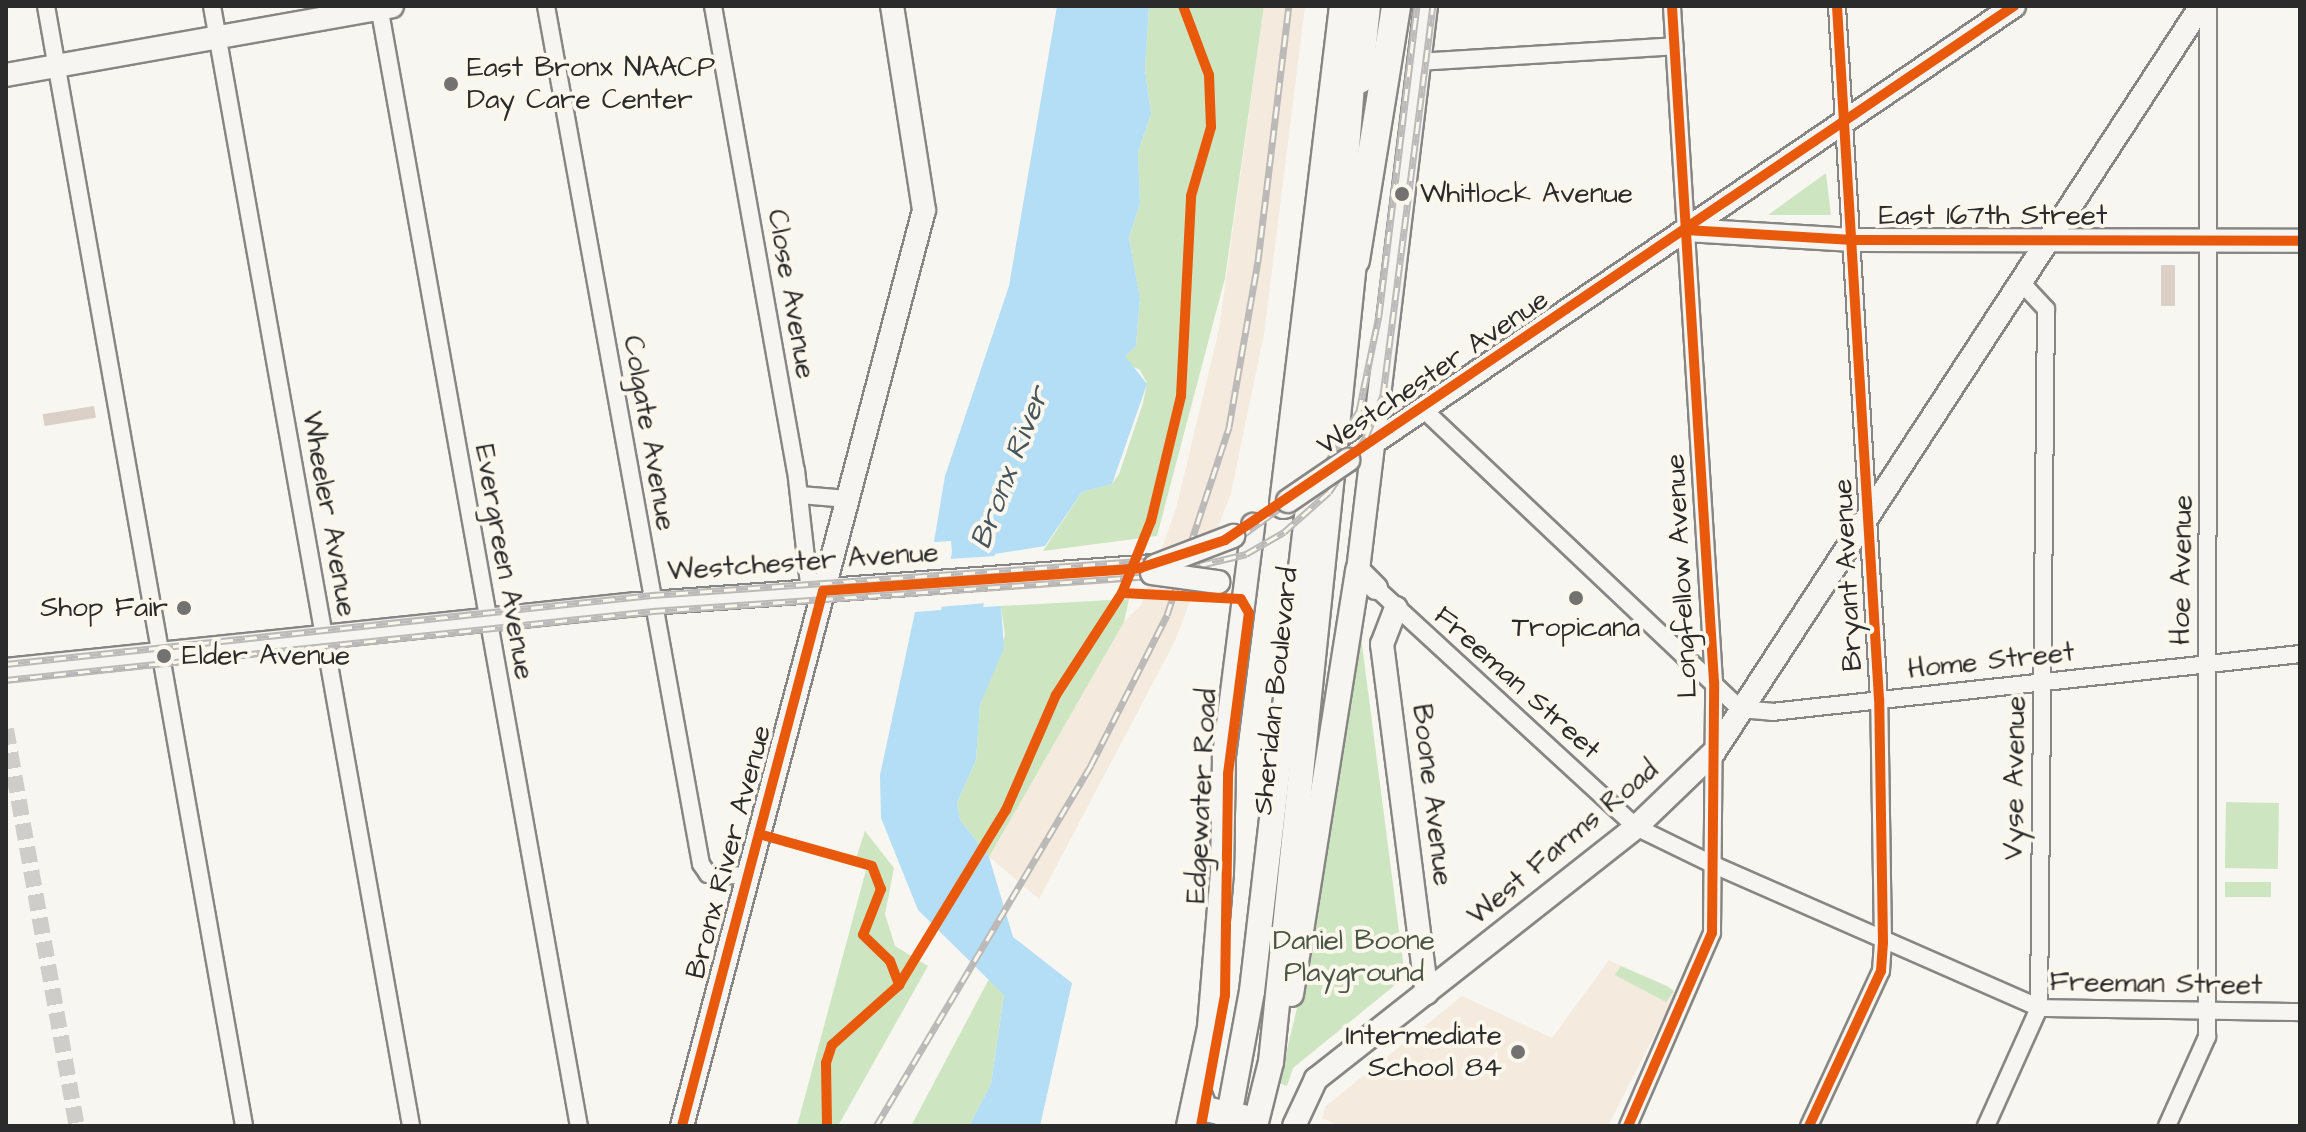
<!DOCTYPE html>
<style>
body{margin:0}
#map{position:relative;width:2306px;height:1132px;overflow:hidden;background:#f8f6f0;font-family:"Architects Daughter",sans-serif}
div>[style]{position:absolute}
.built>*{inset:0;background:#f4eade}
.green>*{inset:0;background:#cde6c1;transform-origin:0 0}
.water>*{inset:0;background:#b3def5}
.pier>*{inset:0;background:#f8f6f0}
.building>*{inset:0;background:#dad0c7;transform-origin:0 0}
.street-tunnel>*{height:16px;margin-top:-8px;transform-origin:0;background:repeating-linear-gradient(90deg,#cfcdc9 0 16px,transparent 0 24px)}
.roads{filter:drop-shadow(2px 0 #878684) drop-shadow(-2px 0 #878684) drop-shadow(0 2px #878684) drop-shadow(0 -2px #878684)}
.street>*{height:16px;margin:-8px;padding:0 8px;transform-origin:8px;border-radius:8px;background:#f6f5f1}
.secondary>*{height:22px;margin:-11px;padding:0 11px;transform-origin:11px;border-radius:11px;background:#f6f5f1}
.primary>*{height:24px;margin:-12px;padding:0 12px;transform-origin:12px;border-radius:12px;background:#f6f5f1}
.highway>*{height:28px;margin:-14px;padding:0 14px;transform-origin:14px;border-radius:14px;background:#f6f5f1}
.rail>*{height:7px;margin-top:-3.5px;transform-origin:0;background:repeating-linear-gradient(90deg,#fbf7ec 0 12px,#bcbab8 0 24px);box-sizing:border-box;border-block:2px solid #bcbab8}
.bridges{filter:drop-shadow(2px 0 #878684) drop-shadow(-2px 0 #878684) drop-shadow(0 2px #878684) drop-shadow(0 -2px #878684)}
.secondary-bridge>*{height:22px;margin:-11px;padding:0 11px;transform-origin:11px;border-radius:11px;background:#f6f5f1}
.cycleway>*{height:10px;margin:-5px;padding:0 5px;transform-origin:5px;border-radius:5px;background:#e8590c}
.dots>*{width:22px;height:22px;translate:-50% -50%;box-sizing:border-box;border:4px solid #fbf7ec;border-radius:50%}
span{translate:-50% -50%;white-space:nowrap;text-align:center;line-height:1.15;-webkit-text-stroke:8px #fbf7ec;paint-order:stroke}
.poi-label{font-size:28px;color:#2b2b2b}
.left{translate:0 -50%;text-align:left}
.right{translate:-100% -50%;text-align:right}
.street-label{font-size:28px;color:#2b2b2b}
.park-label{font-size:28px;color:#4a5647}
.water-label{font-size:30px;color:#46555e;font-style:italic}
.frame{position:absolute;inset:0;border:8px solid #2b2b2b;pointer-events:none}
</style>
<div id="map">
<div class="built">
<div style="clip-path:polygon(1264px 6px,1305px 6px,1264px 334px,1231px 493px,1175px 641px,1039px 899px,989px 857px,1124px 622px,1141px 605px,1176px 509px,1219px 329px)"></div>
<div style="clip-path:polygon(1609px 960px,1676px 993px,1608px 1126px,1339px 1126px,1322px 1118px,1326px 1106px,1462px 996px,1552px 1038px)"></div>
</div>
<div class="green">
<div style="clip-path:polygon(1149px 6px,1264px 6px,1225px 278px,1157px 536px,1043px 551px,1082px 492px,1112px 484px,1119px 474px,1143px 403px,1147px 383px,1140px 370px,1125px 363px,1125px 355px,1136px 346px,1140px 300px,1129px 238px,1140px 203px,1138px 152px,1151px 114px,1145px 69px)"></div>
<div style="clip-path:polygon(1826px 173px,1831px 215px,1768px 215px)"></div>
<div style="clip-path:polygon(1129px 599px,1124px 622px,989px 857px,960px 820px,957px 803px,976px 760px,980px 705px,1005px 635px,1001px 606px)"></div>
<div style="clip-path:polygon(1361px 637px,1405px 977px,1293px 1068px,1287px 1086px,1279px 1083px,1303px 983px)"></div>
<div style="left:2226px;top:802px;width:53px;height:66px;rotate:1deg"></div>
<div style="clip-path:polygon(865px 831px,894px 868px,885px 914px,895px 946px,928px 966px,838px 1126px,797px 1126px,866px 870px,854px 864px)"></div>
<div style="left:2225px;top:882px;width:46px;height:15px"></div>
<div style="clip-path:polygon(1621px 966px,1667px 986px,1674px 991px,1666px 1002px,1615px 975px)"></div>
<div style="clip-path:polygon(989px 979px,1004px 995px,991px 1084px,969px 1126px,911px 1126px)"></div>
</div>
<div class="water">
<div style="clip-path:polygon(1057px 6px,1149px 6px,1145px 69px,1151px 114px,1138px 152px,1140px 203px,1129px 238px,1140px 299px,1136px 346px,1125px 356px,1147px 384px,1112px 484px,1082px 492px,1045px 546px,995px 554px,983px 607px,1001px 606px,1004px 648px,980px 705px,976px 760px,957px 803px,960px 820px,989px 857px,1013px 937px,1072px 983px,1040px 1126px,969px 1126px,991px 1084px,1004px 995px,918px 910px,881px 818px,880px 775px,915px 612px,941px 610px,952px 552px,951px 541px,934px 542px,945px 476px,1009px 286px)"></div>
</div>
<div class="pier">
<div style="clip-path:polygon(997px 556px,987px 603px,939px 607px,948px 559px)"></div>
</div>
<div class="building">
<div style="left:2161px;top:265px;width:14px;height:41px"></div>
<div style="left:94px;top:406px;width:12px;height:52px;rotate:81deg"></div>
</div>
<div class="street-tunnel">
<div style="left:6px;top:729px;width:403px;rotate:79.9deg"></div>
</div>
<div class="roads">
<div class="street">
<div style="left:46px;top:6px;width:1137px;rotate:79.97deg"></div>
<div style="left:212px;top:6px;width:1138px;rotate:79.92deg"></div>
<div style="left:379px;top:6px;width:1138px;rotate:79.88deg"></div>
<div style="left:546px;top:6px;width:872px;rotate:79.76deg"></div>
<div style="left:701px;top:864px;width:12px;rotate:55deg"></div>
<div style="left:708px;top:874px;width:40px;rotate:2.9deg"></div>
<div style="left:713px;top:6px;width:471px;rotate:79.9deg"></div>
<div style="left:796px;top:470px;width:123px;rotate:83.5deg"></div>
<div style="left:1417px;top:62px;width:258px;rotate:-3.5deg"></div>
<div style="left:1423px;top:409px;width:436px;rotate:43.4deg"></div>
<div style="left:1740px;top:709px;width:32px;rotate:5deg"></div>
<div style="left:1772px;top:712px;width:531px;rotate:-6.27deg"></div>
<div style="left:800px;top:495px;width:48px;rotate:4.8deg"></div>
<div style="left:1376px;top:588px;width:353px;rotate:42.6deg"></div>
<div style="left:1636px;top:827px;width:87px;rotate:26deg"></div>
<div style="left:1714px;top:865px;width:355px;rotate:23.7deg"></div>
<div style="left:2039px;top:1008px;width:261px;rotate:0.9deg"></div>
<div style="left:1628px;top:1126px;width:210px;rotate:-66.5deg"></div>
<div style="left:1712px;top:933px;width:251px;rotate:-89.5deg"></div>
<div style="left:1714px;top:682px;width:677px;rotate:-93.56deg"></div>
<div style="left:1809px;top:1126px;width:171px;rotate:-65.1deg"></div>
<div style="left:1881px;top:971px;width:29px;rotate:-86deg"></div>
<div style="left:1883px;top:942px;width:243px;rotate:-90.9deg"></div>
<div style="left:1879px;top:699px;width:694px;rotate:-93.47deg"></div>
<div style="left:1986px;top:1126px;width:129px;rotate:-65.8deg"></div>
<div style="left:2039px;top:1008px;width:699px;rotate:-89.43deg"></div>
<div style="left:2046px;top:309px;width:33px;rotate:-133deg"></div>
<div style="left:2167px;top:1126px;width:98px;rotate:-65.8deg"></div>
<div style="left:2207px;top:1037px;width:1031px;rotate:-89.94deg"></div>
</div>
<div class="secondary">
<div style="left:6px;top:75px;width:392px;rotate:-10.1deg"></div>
<div style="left:1686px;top:230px;width:167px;rotate:3.4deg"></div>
<div style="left:1853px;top:240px;width:447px;rotate:0.1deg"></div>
<div style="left:1348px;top:460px;width:806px;rotate:-34.28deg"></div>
<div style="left:1376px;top:588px;width:25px;rotate:-135deg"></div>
<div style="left:1358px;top:570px;width:568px;rotate:-83.13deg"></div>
<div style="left:1396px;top:608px;width:39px;rotate:111deg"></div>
<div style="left:1382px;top:644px;width:352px;rotate:82.7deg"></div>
<div style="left:6px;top:670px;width:634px;rotate:-5.97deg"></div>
<div style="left:637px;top:604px;width:519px;rotate:-4.2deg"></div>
<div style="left:682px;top:1126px;width:947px;rotate:-75.2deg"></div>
<div style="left:924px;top:210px;width:206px;rotate:-98.9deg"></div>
<div style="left:1188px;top:1126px;width:101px;rotate:-78deg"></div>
<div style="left:1209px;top:1027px;width:155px;rotate:-85.2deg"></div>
<div style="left:1222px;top:873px;width:117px;rotate:-89deg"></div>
<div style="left:1224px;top:756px;width:233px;rotate:-82.8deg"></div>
<div style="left:1294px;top:1126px;width:52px;rotate:-64.9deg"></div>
<div style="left:1316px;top:1079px;width:407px;rotate:-38.2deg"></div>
<div style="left:1636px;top:827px;width:108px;rotate:-43.9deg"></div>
<div style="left:1714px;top:752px;width:891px;rotate:-56.86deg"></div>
</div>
<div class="primary">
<div style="left:1360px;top:81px;width:75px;rotate:-83.9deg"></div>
<div style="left:1291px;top:994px;width:429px;rotate:-81deg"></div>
<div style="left:1198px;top:1091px;width:19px;rotate:69deg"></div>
<div style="left:1205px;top:1109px;width:39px;rotate:12deg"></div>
<div style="left:1227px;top:1126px;width:137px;rotate:-79.5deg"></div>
<div style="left:1252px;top:991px;width:764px;rotate:-83.39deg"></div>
<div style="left:1255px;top:1126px;width:66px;rotate:-76deg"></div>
<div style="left:1271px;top:1062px;width:823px;rotate:-84.07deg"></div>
</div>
<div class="highway">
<div style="left:1337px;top:250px;width:192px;rotate:-85.5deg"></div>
<div style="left:1355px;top:260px;width:257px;rotate:-80.8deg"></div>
<div style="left:1284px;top:504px;width:502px;rotate:-83.13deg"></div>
</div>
</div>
<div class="rail">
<div style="left:6px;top:664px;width:650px;rotate:-6.1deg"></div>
<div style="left:652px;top:595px;width:503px;rotate:-3.99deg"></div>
<div style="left:1154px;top:560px;width:89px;rotate:-15deg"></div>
<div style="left:1240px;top:537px;width:93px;rotate:-36.3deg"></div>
<div style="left:1315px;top:482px;width:84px;rotate:-58.2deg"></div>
<div style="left:1359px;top:411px;width:98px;rotate:-78.2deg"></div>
<div style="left:1379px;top:315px;width:311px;rotate:-83deg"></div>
<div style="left:6px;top:680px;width:651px;rotate:-6.09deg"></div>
<div style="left:653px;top:611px;width:502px;rotate:-4deg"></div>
<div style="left:1154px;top:576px;width:95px;rotate:-13.4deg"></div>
<div style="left:1246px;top:554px;width:44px;rotate:-30.1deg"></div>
<div style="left:1284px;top:532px;width:60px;rotate:-41.6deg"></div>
<div style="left:1329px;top:492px;width:66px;rotate:-56.1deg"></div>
<div style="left:1366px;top:437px;width:45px;rotate:-68deg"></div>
<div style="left:1383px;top:395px;width:392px;rotate:-82.7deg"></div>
<div style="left:876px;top:1126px;width:420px;rotate:-59.2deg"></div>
<div style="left:1091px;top:765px;width:168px;rotate:-63.1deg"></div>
<div style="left:1167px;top:615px;width:198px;rotate:-71.7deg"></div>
<div style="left:1229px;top:427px;width:169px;rotate:-80.1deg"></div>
<div style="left:1258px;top:261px;width:257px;rotate:-83.1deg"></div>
</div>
<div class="bridges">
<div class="secondary-bridge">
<div style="left:1288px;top:501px;width:73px;rotate:-34.3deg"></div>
<div style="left:1155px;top:566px;width:84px;rotate:-21deg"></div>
<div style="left:1152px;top:573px;width:67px;rotate:7.8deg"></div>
</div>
</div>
<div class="cycleway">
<div style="left:1686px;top:230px;width:167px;rotate:3.4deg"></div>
<div style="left:1853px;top:240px;width:447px;rotate:0.1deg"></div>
<div style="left:1122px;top:593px;width:119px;rotate:2.9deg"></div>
<div style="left:759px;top:834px;width:117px;rotate:15.8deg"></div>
<div style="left:872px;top:866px;width:25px;rotate:69deg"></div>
<div style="left:881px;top:889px;width:49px;rotate:111.4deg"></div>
<div style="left:863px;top:935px;width:37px;rotate:44deg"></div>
<div style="left:890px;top:961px;width:26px;rotate:69deg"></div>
<div style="left:682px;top:1126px;width:553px;rotate:-75.24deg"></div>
<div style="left:823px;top:591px;width:318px;rotate:-4.1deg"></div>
<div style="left:1140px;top:568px;width:89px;rotate:-18.2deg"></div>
<div style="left:1225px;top:540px;width:953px;rotate:-34.09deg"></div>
<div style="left:827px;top:1126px;width:63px;rotate:-90.9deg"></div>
<div style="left:826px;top:1063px;width:19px;rotate:-72deg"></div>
<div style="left:832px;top:1045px;width:90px;rotate:-41.8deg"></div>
<div style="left:899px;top:985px;width:205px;rotate:-58.6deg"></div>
<div style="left:1006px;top:810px;width:125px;rotate:-66.5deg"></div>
<div style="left:1056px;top:695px;width:121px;rotate:-57.1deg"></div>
<div style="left:1122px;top:593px;width:78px;rotate:-68.1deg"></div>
<div style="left:1151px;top:521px;width:129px;rotate:-76.5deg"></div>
<div style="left:1181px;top:396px;width:200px;rotate:-87.1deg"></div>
<div style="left:1191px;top:196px;width:72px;rotate:-73.8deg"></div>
<div style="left:1211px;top:127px;width:52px;rotate:-92.2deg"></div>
<div style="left:1209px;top:75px;width:74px;rotate:-110.6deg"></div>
<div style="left:1201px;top:1126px;width:133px;rotate:-79.6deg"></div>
<div style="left:1225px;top:995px;width:221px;rotate:-89.2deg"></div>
<div style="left:1228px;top:774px;width:162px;rotate:-82.6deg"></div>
<div style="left:1249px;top:613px;width:16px;rotate:-120deg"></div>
<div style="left:1628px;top:1126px;width:210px;rotate:-66.5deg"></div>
<div style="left:1712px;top:933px;width:251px;rotate:-89.5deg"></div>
<div style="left:1714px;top:682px;width:677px;rotate:-93.56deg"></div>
<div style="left:1809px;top:1126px;width:171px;rotate:-65.1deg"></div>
<div style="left:1881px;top:971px;width:29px;rotate:-86deg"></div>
<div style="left:1883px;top:942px;width:243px;rotate:-90.9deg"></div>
<div style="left:1879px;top:699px;width:694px;rotate:-93.47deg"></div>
</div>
<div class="dots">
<div style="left:451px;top:84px;background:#737270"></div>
<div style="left:1402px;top:194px;background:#737270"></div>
<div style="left:1576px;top:598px;background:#737270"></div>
<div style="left:184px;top:608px;background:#737270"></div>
<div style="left:164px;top:656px;background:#737270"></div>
<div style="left:1518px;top:1052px;background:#737270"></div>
</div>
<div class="poi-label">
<span class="left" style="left:467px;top:84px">East Bronx NAACP<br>Day Care Center</span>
<span class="left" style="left:1420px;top:194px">Whitlock Avenue</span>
<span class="right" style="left:168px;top:608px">Shop Fair</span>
<span style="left:1576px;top:628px">Tropicana</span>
<span class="left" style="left:182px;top:656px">Elder Avenue</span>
<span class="right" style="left:1502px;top:1052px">Intermediate<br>School 84</span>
</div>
<div class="street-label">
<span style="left:1993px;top:216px">East 167th Street</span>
<span style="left:791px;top:294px;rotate:80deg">Close Avenue</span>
<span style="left:1433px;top:373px;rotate:-34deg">Westchester Avenue</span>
<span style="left:649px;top:433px;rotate:80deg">Colgate Avenue</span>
<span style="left:329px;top:514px;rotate:80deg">Wheeler Avenue</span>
<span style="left:504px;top:562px;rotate:80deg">Evergreen Avenue</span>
<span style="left:803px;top:562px;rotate:-4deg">Westchester Avenue</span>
<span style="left:2182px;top:570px;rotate:-89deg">Hoe Avenue</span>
<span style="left:1848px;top:575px;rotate:-93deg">Bryant Avenue</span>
<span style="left:1682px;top:576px;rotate:-93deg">Longfellow Avenue</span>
<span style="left:1991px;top:661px;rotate:-6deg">Home Street</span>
<span style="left:1517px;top:683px;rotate:42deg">Freeman Street</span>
<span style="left:1276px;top:691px;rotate:-84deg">Sheridan Boulevard</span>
<span style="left:2015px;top:778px;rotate:-89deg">Vyse Avenue</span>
<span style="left:1432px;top:795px;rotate:83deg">Boone Avenue</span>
<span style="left:1202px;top:796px;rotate:-87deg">Edgewater Road</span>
<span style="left:1563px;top:843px;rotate:-40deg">West Farms Road</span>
<span style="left:729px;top:852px;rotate:-75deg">Bronx River Avenue</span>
<span style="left:2156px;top:984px;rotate:1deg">Freeman Street</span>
</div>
<div class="park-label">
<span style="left:1354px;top:957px">Daniel Boone<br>Playground</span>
</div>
<div class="water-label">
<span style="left:1010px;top:468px;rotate:-69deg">Bronx River</span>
</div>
<div class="frame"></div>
</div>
